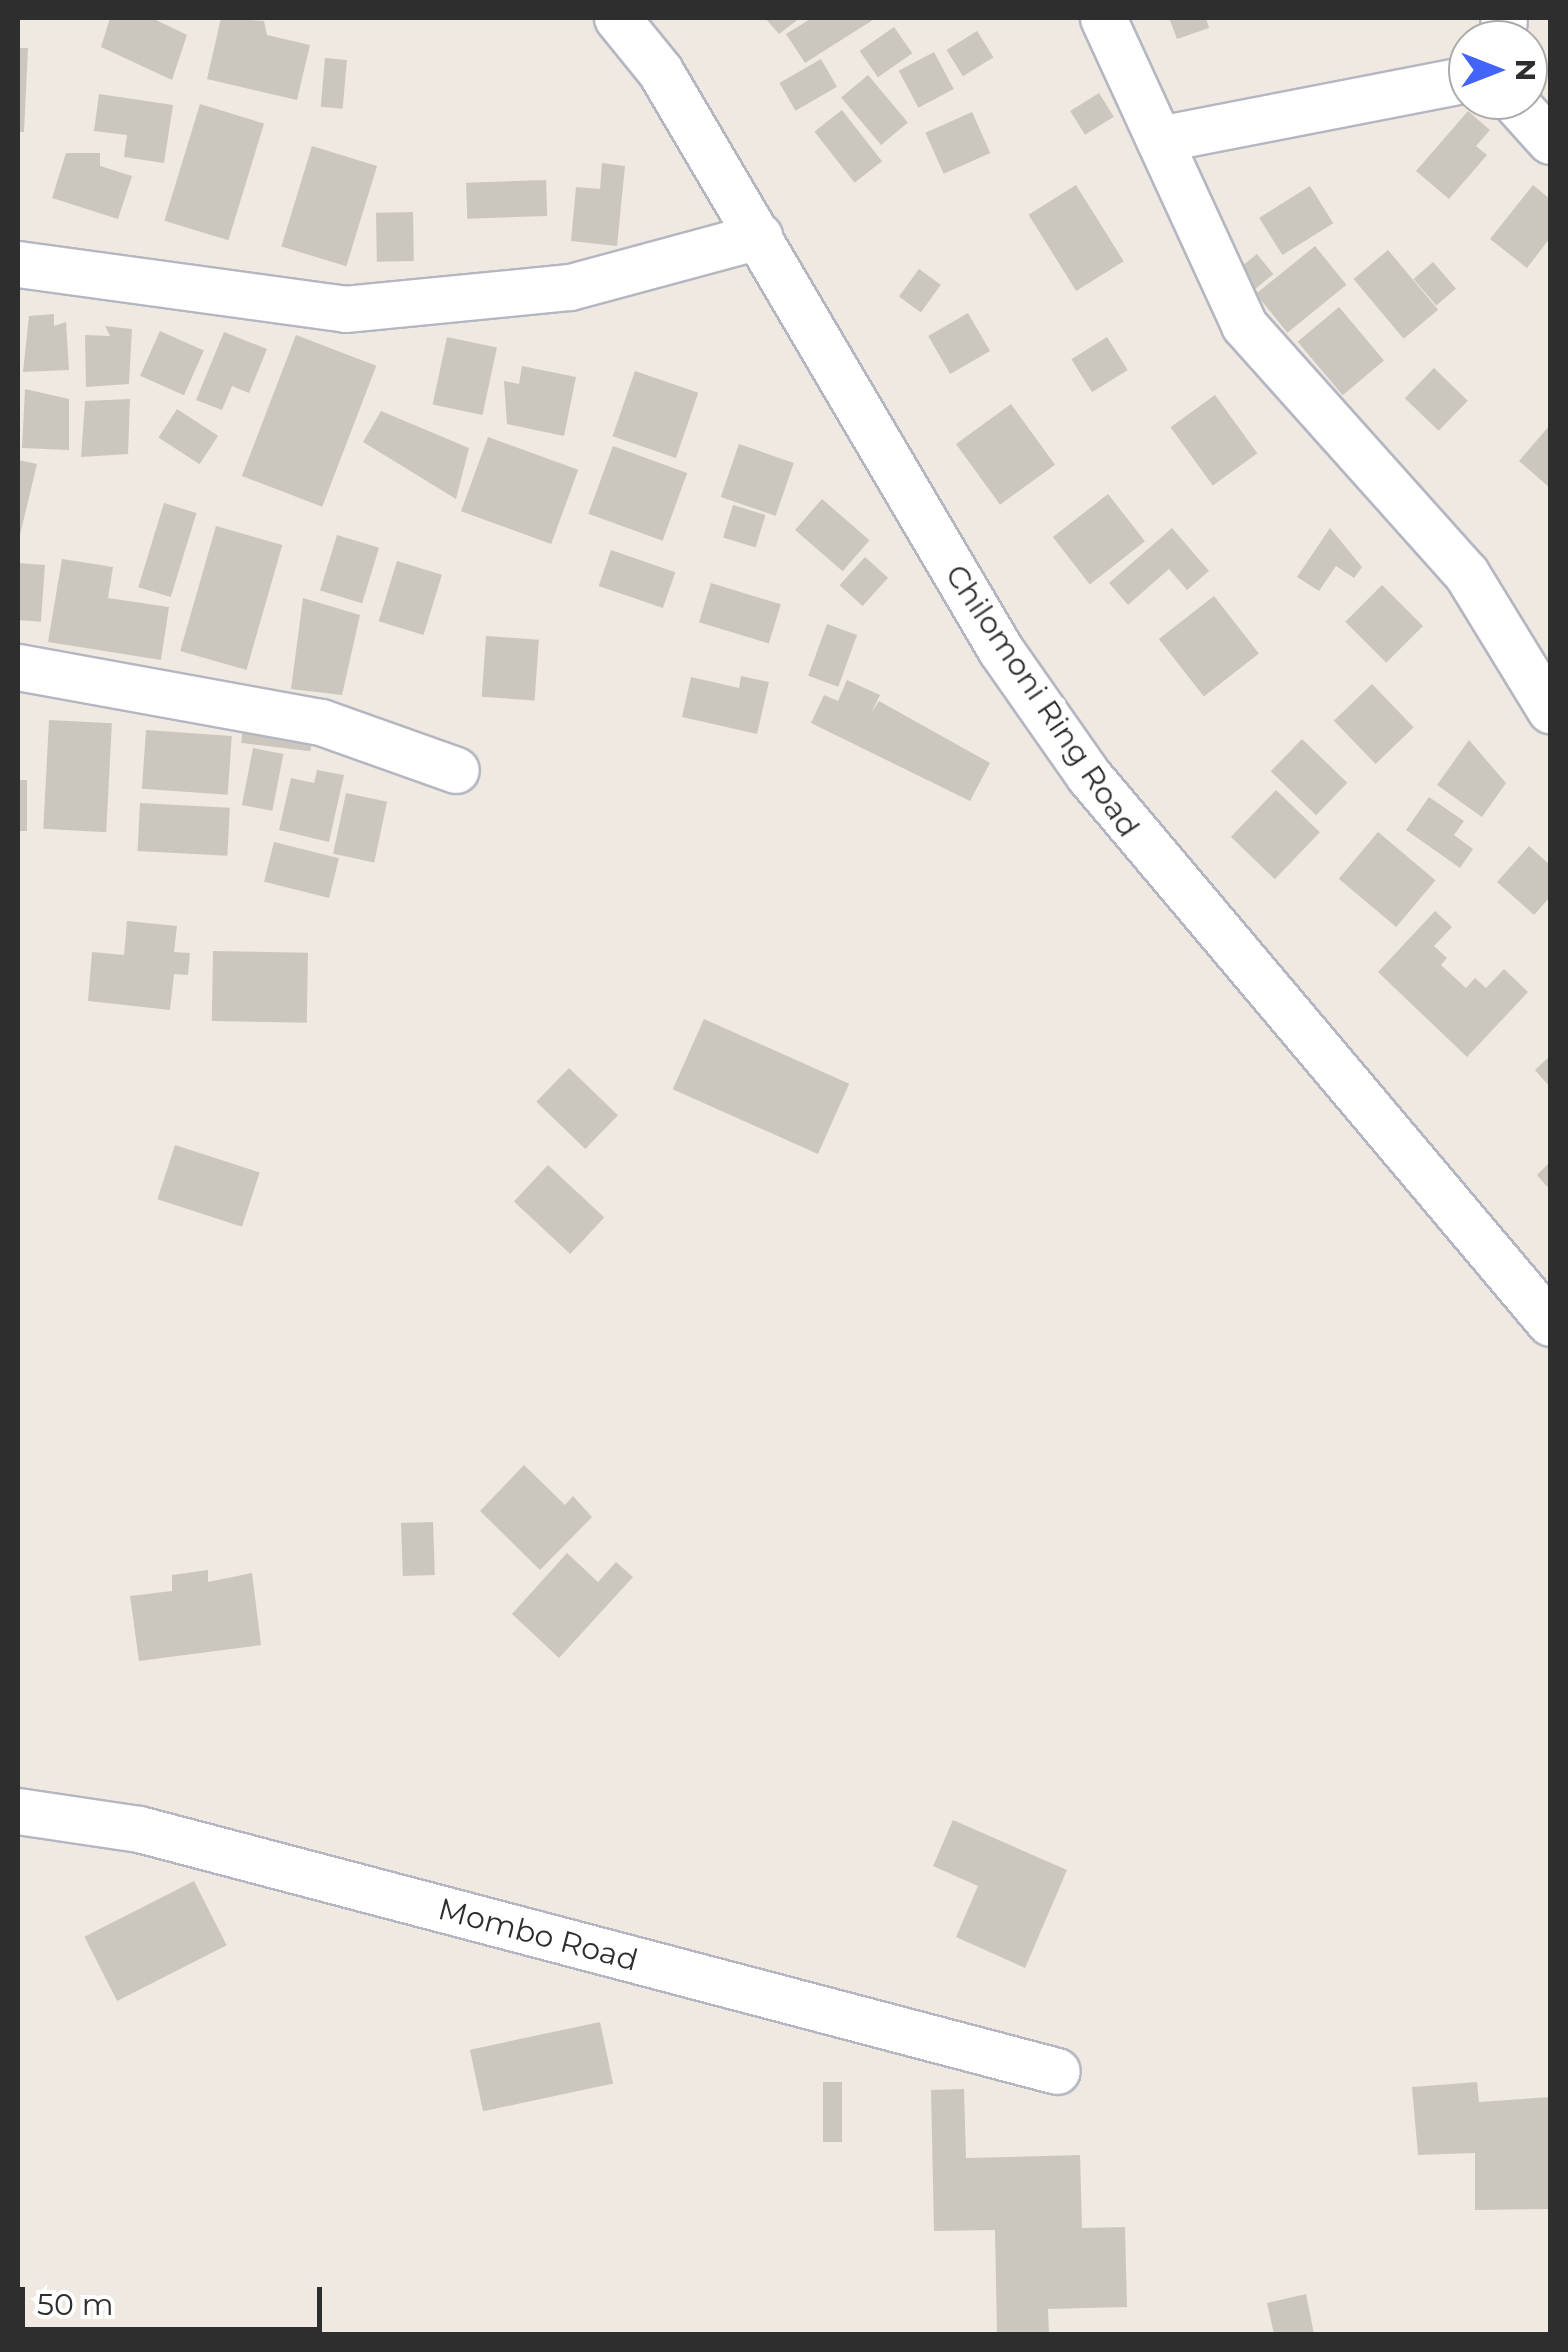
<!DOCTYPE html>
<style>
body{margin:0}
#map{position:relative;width:1568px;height:2352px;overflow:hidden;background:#efe9e1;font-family:Montserrat,sans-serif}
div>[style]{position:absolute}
.building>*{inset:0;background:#cbc7bf;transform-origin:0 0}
.roads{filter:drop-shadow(2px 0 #b4b7c1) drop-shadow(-2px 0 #b4b7c1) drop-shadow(0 2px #b4b7c1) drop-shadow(0 -2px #b4b7c1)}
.minor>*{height:45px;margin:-22.5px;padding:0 22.5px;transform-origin:22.5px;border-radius:22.5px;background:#fff}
span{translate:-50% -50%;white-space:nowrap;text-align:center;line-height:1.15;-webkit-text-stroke:10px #fff;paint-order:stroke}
.street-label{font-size:30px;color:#2e2e2e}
.frame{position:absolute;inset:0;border:20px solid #2e2e2e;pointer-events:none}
.north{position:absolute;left:1448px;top:20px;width:100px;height:100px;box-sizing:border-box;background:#fff;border:2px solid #ababab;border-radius:50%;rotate:90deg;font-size:28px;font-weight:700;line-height:40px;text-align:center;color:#2e2e2e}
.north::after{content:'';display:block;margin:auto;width:35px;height:45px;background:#4264fb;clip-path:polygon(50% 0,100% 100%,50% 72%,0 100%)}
.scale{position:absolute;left:20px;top:2287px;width:302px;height:45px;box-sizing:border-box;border:5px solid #2e2e2e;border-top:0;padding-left:12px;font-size:30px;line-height:35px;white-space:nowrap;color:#2e2e2e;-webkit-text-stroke:8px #fff;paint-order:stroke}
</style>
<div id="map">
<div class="building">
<div style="clip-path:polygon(110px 18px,152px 18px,187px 35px,172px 80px,101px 47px)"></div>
<div style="clip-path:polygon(221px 18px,264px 21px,267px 35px,310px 45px,297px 100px,207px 79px)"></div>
<div style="clip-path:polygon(765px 18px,800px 18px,779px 34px)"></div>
<div style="clip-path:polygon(812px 18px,876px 18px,805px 63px,786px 34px)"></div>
<div style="clip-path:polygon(1169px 18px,1206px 18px,1209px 28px,1177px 39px)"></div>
<div style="left:894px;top:27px;width:32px;height:42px;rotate:55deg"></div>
<div style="left:977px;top:31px;width:31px;height:36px;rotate:58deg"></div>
<div style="clip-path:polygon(18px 48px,28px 48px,24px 132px,18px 132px)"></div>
<div style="left:934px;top:52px;width:42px;height:40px;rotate:62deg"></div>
<div style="left:325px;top:58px;width:22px;height:49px;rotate:5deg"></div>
<div style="left:821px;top:59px;width:32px;height:48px;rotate:60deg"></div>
<div style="left:868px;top:75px;width:62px;height:35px;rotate:50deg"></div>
<div style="left:1099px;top:93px;width:28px;height:34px;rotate:58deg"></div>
<div style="clip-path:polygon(99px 94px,173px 105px,164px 163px,124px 157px,127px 135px,94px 131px)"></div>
<div style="left:200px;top:104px;width:67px;height:122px;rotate:17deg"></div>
<div style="left:842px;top:110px;width:65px;height:35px;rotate:52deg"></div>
<div style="clip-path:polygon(1468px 111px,1490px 130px,1476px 146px,1487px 155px,1449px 199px,1416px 171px)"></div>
<div style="left:972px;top:112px;width:45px;height:51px;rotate:66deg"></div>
<div style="left:312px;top:146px;width:68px;height:105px;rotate:17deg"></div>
<div style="clip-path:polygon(66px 153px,100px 153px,100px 166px,132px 176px,118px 219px,52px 198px)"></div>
<div style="clip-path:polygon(602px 163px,625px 166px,617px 246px,571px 241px,576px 187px,600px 189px)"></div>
<div style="left:546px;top:180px;width:36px;height:80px;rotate:88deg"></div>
<div style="left:1076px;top:185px;width:90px;height:56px;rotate:58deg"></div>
<div style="clip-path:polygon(1533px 185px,1550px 199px,1550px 238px,1527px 268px,1490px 239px)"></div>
<div style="left:1310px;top:186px;width:44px;height:60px;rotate:58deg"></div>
<div style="left:413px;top:212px;width:49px;height:37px;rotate:89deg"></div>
<div style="left:1315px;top:246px;width:50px;height:76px;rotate:51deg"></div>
<div style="left:1388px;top:250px;width:78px;height:45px;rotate:50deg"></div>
<div style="left:1257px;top:254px;width:26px;height:35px;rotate:51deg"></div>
<div style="left:1433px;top:262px;width:35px;height:26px;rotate:49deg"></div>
<div style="left:919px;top:269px;width:27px;height:34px;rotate:36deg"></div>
<div style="left:1339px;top:307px;width:70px;height:54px;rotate:50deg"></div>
<div style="left:968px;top:313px;width:44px;height:46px;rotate:60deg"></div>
<div style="clip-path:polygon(54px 314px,54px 326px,66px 322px,69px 370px,23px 372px,29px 316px)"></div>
<div style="clip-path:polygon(105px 326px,132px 329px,129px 384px,86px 387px,85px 335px,110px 336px)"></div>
<div style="left:160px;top:331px;width:48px;height:49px;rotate:24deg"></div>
<div style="clip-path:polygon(224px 332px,267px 349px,249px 393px,232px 386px,222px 410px,196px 400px)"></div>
<div style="left:296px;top:335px;width:86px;height:151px;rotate:21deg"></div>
<div style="left:447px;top:337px;width:51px;height:69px;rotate:12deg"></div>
<div style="left:1107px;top:337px;width:39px;height:42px;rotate:58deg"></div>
<div style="clip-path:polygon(522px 366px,576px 377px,564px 436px,507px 424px,504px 381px,519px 384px)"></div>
<div style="left:1434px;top:368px;width:47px;height:42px;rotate:44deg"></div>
<div style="left:635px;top:371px;width:67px;height:69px;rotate:19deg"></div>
<div style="clip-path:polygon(25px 389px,69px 399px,69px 450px,22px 448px)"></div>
<div style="left:1215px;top:395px;width:72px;height:55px;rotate:54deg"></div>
<div style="clip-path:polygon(130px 399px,128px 454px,81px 457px,85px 401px)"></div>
<div style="left:1011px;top:404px;width:75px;height:68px;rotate:54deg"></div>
<div style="left:177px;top:409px;width:49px;height:34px;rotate:33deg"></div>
<div style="clip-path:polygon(381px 411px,469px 448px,456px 499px,363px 442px)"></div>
<div style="clip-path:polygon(1550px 425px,1550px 488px,1519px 461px)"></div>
<div style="left:488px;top:437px;width:96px;height:79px;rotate:20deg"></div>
<div style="left:739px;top:444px;width:58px;height:56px;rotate:19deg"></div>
<div style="left:613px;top:446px;width:79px;height:72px;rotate:20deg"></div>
<div style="clip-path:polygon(18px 460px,37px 464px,19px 539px,18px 539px)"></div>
<div style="left:1108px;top:494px;width:60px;height:70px;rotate:52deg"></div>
<div style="left:822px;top:499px;width:63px;height:41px;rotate:41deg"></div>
<div style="left:164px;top:503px;width:34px;height:88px;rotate:17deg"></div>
<div style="left:733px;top:505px;width:34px;height:34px;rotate:17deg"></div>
<div style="left:216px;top:526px;width:69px;height:130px;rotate:16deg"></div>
<div style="clip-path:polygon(1172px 528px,1209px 571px,1187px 590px,1169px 569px,1128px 605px,1109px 583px)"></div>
<div style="clip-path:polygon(1330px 528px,1362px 567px,1354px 578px,1336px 566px,1319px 591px,1297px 577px)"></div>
<div style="left:337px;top:535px;width:44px;height:58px;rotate:17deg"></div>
<div style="left:611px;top:550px;width:68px;height:38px;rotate:19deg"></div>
<div style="left:865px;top:557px;width:31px;height:38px;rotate:42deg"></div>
<div style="clip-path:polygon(62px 559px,113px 567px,108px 598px,169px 607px,161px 660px,48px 642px)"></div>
<div style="left:397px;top:561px;width:47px;height:63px;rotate:17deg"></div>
<div style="left:18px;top:563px;width:27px;height:57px;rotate:4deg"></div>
<div style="left:711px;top:583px;width:73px;height:41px;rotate:17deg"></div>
<div style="left:1382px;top:585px;width:58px;height:52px;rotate:45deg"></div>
<div style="left:1214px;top:596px;width:73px;height:70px;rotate:52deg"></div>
<div style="clip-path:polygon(303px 598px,360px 615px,342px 695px,291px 689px)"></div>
<div style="left:827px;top:624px;width:32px;height:55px;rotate:20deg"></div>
<div style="left:486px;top:636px;width:53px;height:61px;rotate:4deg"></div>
<div style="clip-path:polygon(741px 676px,769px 682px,757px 734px,682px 717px,691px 677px,739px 688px)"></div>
<div style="clip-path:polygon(847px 680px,880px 695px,871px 713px,879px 701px,990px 763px,970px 801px,811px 723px,824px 695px,838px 701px)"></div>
<div style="left:1372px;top:684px;width:60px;height:53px;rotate:46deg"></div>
<div style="left:244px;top:719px;width:70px;height:24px;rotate:7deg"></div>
<div style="left:49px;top:720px;width:63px;height:109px;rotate:3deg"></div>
<div style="left:146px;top:730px;width:86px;height:59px;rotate:4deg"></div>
<div style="left:1302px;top:739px;width:63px;height:45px;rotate:44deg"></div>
<div style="clip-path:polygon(1469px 740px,1506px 783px,1482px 817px,1437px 785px)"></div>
<div style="left:253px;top:748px;width:31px;height:58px;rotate:11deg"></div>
<div style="clip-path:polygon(317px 770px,344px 775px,329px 842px,279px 830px,291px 778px,314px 783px)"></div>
<div style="left:18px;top:780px;width:9px;height:51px"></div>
<div style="left:1276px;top:790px;width:61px;height:65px;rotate:44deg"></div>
<div style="left:346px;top:793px;width:42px;height:62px;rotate:12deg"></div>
<div style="clip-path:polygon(1429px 797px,1464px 821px,1454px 835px,1473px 849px,1460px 868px,1406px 830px)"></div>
<div style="left:140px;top:803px;width:90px;height:48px;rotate:3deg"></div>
<div style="left:1378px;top:832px;width:75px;height:61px;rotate:40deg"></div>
<div style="left:274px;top:842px;width:67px;height:41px;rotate:14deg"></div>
<div style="clip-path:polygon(1529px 846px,1550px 865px,1550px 897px,1534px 915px,1497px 882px)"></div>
<div style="clip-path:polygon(1435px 911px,1452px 927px,1434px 946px,1447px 958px,1441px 965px,1466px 988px,1475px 978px,1486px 988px,1504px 969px,1528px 992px,1467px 1057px,1378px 972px)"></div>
<div style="clip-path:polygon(127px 921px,177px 926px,174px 952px,190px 953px,188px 975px,174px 974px,170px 1010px,88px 1001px,92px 952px,124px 955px)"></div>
<div style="left:213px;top:951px;width:95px;height:70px;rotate:1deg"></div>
<div style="left:704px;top:1019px;width:159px;height:77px;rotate:24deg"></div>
<div style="clip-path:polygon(1550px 1056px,1550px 1087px,1535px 1070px)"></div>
<div style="left:569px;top:1068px;width:68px;height:47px;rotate:44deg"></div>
<div style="left:175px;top:1145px;width:89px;height:57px;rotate:18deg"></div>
<div style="clip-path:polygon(1550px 1162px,1550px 1190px,1537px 1175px)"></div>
<div style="left:548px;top:1165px;width:77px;height:50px;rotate:43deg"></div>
<div style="clip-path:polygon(524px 1465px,565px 1505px,573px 1496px,592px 1517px,540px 1570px,480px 1511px)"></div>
<div style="left:433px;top:1522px;width:53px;height:32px;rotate:88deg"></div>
<div style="clip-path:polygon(567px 1553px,598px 1582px,616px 1562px,633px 1577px,559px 1658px,512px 1614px)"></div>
<div style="clip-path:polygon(208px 1570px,208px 1582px,252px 1573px,261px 1645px,139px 1661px,130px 1596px,172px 1591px,172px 1575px)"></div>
<div style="clip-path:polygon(953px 1820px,1067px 1870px,1025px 1968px,956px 1937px,978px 1886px,933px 1866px)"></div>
<div style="left:194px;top:1881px;width:72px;height:123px;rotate:63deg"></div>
<div style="left:600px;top:2022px;width:63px;height:133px;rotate:78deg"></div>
<div style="left:823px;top:2082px;width:19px;height:60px"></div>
<div style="clip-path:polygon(1477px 2082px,1479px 2102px,1550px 2097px,1550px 2209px,1475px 2210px,1475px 2153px,1418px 2155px,1412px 2087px)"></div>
<div style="clip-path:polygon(964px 2089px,966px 2158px,1080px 2155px,1082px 2228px,1125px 2227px,1127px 2307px,1048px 2309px,1049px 2334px,997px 2334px,995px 2230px,934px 2231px,931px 2090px)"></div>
<div style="clip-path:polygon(1306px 2294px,1314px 2334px,1274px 2334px,1267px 2303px)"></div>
</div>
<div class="roads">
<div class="minor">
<div style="left:617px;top:18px;width:68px;rotate:50.9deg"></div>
<div style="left:660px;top:71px;width:671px;rotate:59.53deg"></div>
<div style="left:1000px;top:649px;width:155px;rotate:55deg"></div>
<div style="left:1089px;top:776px;width:715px;rotate:49.88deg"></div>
<div style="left:1103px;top:18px;width:338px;rotate:65.3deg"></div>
<div style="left:1244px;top:325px;width:333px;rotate:48.2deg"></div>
<div style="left:1466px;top:573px;width:161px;rotate:58.5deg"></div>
<div style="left:1502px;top:40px;width:22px;rotate:-85deg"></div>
<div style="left:1513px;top:100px;width:55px;rotate:47.9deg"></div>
<div style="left:1159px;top:139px;width:315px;rotate:-11deg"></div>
<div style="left:18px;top:264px;width:330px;rotate:7.8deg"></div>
<div style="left:345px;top:309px;width:226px;rotate:-5.6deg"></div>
<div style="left:570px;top:287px;width:196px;rotate:-15.1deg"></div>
<div style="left:18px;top:667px;width:308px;rotate:10.3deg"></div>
<div style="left:321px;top:722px;width:143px;rotate:19.6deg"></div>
<div style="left:18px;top:1811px;width:122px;rotate:8.5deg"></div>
<div style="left:139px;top:1829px;width:949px;rotate:14.77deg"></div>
</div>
</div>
<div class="street-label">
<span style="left:1042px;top:701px;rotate:56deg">Chilomoni Ring Road</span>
<span style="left:538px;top:1935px;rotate:15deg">Mombo Road</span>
</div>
<div class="frame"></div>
<div class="north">N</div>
<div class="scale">50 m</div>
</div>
